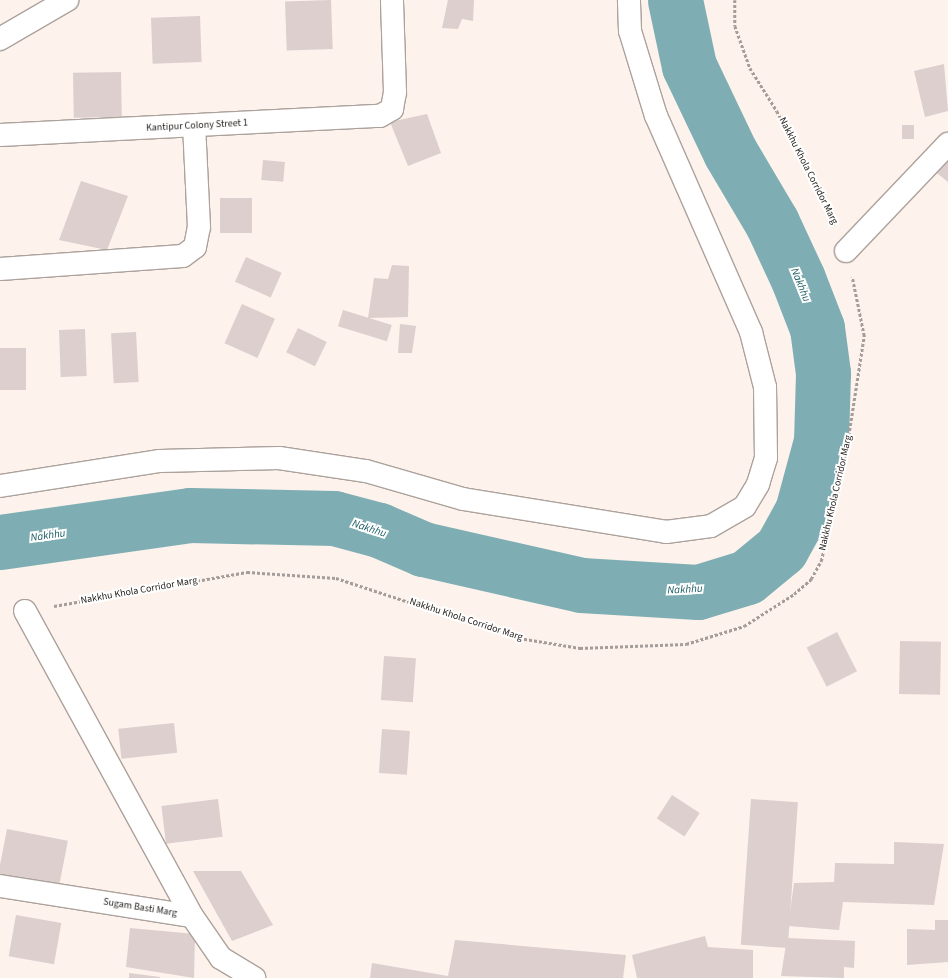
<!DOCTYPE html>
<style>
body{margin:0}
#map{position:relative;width:948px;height:978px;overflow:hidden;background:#fdf2ec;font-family:"Source Sans 3",sans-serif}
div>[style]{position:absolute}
.river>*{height:55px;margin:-27.5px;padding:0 27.5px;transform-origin:27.5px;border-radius:27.5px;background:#7eaeb3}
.building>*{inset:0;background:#dccfce;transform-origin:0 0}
.path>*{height:2.5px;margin-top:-1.25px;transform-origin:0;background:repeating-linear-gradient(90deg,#a59d99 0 3px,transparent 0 5px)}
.roads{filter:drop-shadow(1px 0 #aca29c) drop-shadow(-1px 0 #aca29c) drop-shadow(0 1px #aca29c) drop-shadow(0 -1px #aca29c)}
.minor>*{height:22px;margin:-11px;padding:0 11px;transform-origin:11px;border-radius:11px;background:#fff}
span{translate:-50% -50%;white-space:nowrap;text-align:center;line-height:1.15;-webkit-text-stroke:4px #fff;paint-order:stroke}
.street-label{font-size:10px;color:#282421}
.water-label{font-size:11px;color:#1a5c63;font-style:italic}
</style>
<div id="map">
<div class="river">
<div style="left:0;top:542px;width:192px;rotate:-8.1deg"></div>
<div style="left:190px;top:515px;width:144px;rotate:1.2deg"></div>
<div style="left:334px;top:518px;width:47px;rotate:14.9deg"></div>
<div style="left:379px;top:530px;width:48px;rotate:23.4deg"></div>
<div style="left:423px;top:549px;width:162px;rotate:12.8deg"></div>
<div style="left:581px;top:585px;width:117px;rotate:3.4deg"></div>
<div style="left:698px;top:592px;width:51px;rotate:-17deg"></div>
<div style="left:747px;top:577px;width:44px;rotate:-39.5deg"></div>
<div style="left:781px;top:549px;width:43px;rotate:-61.1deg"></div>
<div style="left:802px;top:511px;width:73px;rotate:-74.8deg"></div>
<div style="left:821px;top:441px;width:68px;rotate:-88.3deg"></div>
<div style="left:823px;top:373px;width:45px;rotate:-97.6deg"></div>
<div style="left:817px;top:328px;width:53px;rotate:-111.2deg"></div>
<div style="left:798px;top:279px;width:62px;rotate:-114.9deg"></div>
<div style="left:772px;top:223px;width:82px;rotate:-120.6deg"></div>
<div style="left:730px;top:152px;width:95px;rotate:-115.5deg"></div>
<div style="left:689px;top:66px;width:67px;rotate:-102deg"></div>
</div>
<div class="building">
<div style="left:331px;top:0;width:49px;height:46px;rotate:88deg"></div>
<div style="clip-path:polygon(448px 0,474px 0,473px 21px,462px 19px,458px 29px,442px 28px)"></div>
<div style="left:200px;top:16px;width:46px;height:49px;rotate:88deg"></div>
<div style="clip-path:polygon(944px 64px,948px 111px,925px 117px,914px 71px)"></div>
<div style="left:121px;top:72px;width:45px;height:48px;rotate:89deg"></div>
<div style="clip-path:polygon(427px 114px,441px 153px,408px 166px,390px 122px)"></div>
<div style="left:902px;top:125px;width:12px;height:14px"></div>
<div style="clip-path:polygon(948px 151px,948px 182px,933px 170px)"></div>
<div style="left:263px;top:160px;width:22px;height:20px;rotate:5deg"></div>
<div style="clip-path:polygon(81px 181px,128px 196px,107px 250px,59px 240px)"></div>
<div style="left:220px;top:198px;width:32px;height:35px"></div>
<div style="left:246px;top:257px;width:39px;height:27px;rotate:24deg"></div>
<div style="clip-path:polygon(392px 265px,409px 266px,408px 317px,368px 318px,374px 278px,388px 279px)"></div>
<div style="left:242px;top:304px;width:36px;height:43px;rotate:24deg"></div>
<div style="left:343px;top:310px;width:51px;height:17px;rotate:17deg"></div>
<div style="clip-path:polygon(400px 324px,416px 326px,412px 353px,398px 353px)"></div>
<div style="left:298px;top:328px;width:32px;height:27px;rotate:26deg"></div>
<div style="left:85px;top:329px;width:47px;height:26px;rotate:88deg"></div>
<div style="left:136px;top:332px;width:50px;height:25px;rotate:87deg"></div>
<div style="left:0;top:348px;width:26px;height:42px"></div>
<div style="left:837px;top:632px;width:44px;height:34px;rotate:63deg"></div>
<div style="left:900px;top:641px;width:41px;height:53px;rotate:1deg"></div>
<div style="left:384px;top:656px;width:32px;height:44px;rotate:4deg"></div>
<div style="left:174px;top:723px;width:30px;height:56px;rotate:84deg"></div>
<div style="left:382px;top:729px;width:28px;height:44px;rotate:4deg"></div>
<div style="left:672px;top:795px;width:33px;height:28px;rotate:33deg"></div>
<div style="left:218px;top:799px;width:38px;height:57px;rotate:83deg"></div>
<div style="left:751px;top:799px;width:47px;height:146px;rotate:4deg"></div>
<div style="left:7px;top:829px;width:62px;height:50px;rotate:11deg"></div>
<div style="clip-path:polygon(894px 842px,944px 844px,934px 905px,843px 902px,839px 930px,788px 926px,794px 883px,834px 882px,835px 863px,894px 864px)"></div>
<div style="clip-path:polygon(193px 871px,241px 871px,273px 925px,232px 941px)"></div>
<div style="left:16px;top:915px;width:46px;height:42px;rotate:10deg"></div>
<div style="clip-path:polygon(935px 920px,948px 920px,948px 962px,907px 965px,907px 929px,935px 930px)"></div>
<div style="clip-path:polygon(130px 928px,195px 934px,194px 978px,126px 967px)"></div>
<div style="clip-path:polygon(705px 936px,708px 947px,753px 950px,753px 978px,637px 978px,632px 955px)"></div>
<div style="clip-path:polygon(787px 938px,855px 941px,854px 968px,844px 967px,844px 978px,781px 976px)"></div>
<div style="clip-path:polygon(455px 940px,626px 955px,623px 978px,370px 978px,372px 963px,448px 976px)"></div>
<div style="clip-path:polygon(129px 973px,160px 977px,160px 978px,129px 978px)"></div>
</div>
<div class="path">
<div style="left:735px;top:0;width:26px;rotate:90deg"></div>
<div style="left:735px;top:26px;width:45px;rotate:70.3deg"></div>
<div style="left:750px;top:68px;width:51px;rotate:57.9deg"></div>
<div style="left:777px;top:111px;width:128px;rotate:63deg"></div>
<div style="left:54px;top:606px;width:196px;rotate:-10deg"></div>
<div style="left:247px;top:572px;width:89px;rotate:3.9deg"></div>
<div style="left:336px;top:578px;width:193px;rotate:18.2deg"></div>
<div style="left:519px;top:638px;width:62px;rotate:9.3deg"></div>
<div style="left:580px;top:648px;width:106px;rotate:-2.2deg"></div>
<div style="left:686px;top:644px;width:61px;rotate:-17.2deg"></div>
<div style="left:744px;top:626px;width:59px;rotate:-32.6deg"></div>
<div style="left:794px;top:594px;width:23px;rotate:-41deg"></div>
<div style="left:811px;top:579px;width:21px;rotate:-61deg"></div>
<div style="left:821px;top:561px;width:99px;rotate:-76.5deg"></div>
<div style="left:844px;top:465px;width:131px;rotate:-81.2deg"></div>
<div style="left:864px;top:336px;width:60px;rotate:-101.5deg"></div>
</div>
<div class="roads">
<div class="minor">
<div style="left:0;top:39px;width:78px;rotate:-30.2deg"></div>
<div style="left:0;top:135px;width:380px;rotate:-2.9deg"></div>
<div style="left:380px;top:116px;width:14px;rotate:-30deg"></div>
<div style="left:392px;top:109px;width:17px;rotate:-80deg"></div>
<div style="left:395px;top:92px;width:92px;rotate:-91.9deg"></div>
<div style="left:846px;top:251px;width:148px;rotate:-46.4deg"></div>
<div style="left:0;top:269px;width:183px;rotate:-4.1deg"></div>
<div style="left:183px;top:256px;width:15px;rotate:-37deg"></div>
<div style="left:195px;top:247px;width:20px;rotate:-79deg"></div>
<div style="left:199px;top:227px;width:101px;rotate:-92.8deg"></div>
<div style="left:0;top:486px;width:162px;rotate:-8.9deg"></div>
<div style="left:160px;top:461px;width:119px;rotate:-1.4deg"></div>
<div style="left:279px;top:458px;width:88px;rotate:8.5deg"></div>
<div style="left:366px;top:471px;width:101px;rotate:16.1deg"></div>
<div style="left:463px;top:499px;width:206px;rotate:9.2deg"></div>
<div style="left:666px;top:532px;width:45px;rotate:-7.6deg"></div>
<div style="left:711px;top:526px;width:39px;rotate:-30deg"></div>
<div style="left:745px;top:506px;width:26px;rotate:-59deg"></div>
<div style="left:758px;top:484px;width:27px;rotate:-73deg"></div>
<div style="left:766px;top:458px;width:71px;rotate:-90.8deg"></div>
<div style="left:765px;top:387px;width:57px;rotate:-104.3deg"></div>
<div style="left:751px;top:332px;width:236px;rotate:-113.7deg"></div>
<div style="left:656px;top:116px;width:89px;rotate:-107deg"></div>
<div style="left:630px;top:31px;width:31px;rotate:-92deg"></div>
<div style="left:25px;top:611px;width:348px;rotate:61.3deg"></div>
<div style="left:0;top:886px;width:194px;rotate:8.9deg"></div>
<div style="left:192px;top:916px;width:51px;rotate:55.4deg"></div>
<div style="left:221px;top:958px;width:39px;rotate:31deg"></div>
</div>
</div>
<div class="street-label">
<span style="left:197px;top:126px;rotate:-3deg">Kantipur Colony Street 1</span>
<span style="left:808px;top:171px;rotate:63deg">Nakkhu Khola Corridor Marg</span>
<span style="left:836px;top:493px;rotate:-77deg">Nakkhu Khola Corridor Marg</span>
<span style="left:139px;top:591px;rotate:-10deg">Nakkhu Khola Corridor Marg</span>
<span style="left:466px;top:620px;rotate:18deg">Nakkhu Khola Corridor Marg</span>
<span style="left:140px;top:908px;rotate:9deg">Sugam Basti Marg</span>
</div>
<div class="water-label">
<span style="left:800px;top:285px;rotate:68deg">Nakhhu</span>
<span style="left:369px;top:529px;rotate:18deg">Nakhhu</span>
<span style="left:48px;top:536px;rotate:-8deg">Nakhhu</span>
<span style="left:685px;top:590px;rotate:-3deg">Nakhhu</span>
</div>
</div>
